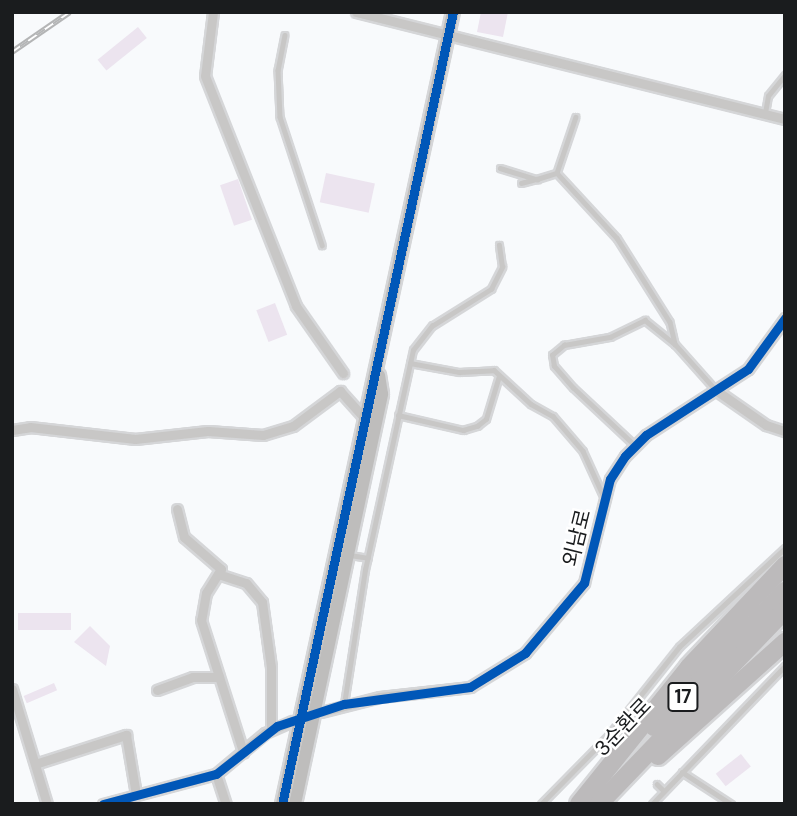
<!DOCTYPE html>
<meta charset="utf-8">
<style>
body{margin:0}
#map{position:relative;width:797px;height:816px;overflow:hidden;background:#f8fafc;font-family:"DM Sans","Noto Sans KR",sans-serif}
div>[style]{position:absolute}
.building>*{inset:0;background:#ece4ef;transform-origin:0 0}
.roads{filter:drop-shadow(2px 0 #d5d6d8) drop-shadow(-2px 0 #d5d6d8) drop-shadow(0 2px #d5d6d8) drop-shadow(0 -2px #d5d6d8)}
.lane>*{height:4.5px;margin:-2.25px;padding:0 2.25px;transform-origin:2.25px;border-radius:2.25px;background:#c8c7c6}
.street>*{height:9px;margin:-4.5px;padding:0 4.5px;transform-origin:4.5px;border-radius:4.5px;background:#c8c7c6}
.secondary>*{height:12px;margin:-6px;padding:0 6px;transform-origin:6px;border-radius:6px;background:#bebdbc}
.highway>*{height:18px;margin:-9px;padding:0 9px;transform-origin:9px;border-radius:9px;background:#bcbabb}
.rail>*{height:6px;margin-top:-3px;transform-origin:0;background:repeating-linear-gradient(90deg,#fff 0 10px,#b4b5b6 0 20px);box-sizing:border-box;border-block:2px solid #b4b5b6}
.cycleway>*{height:9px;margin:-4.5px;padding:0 4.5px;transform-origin:4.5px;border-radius:4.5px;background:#0057b8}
span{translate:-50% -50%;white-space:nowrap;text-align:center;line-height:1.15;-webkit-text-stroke:5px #fff;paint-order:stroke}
.shield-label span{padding:2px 5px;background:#fff;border:2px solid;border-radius:5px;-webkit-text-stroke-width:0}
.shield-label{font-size:19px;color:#1a1c1e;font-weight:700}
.street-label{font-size:21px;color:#1a1c1e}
.frame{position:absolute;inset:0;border:14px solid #1a1c1e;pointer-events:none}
</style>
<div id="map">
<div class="building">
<div style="clip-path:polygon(481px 12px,508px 12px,503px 37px,477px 32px)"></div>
<div style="left:138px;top:27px;width:14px;height:52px;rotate:51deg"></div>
<div style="left:326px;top:173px;width:50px;height:30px;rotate:12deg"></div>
<div style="left:238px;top:179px;width:43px;height:19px;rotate:71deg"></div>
<div style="left:275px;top:303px;width:34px;height:20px;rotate:69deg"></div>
<div style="left:71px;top:613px;width:17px;height:53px;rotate:90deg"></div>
<div style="clip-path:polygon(90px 626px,110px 646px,106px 666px,74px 642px)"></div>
<div style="left:54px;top:683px;width:8px;height:33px;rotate:67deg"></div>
<div style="left:741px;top:754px;width:16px;height:32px;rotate:52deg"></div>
</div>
<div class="roads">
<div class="lane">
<div style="left:285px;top:35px;width:36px;rotate:101deg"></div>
<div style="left:278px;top:70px;width:47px;rotate:87.6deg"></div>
<div style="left:280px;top:117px;width:135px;rotate:71.8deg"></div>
<div style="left:765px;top:113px;width:17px;rotate:-80deg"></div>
<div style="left:768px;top:96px;width:27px;rotate:-51deg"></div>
<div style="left:576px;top:117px;width:59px;rotate:108.7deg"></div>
<div style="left:557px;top:173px;width:88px;rotate:47.3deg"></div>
<div style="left:617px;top:238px;width:99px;rotate:57.8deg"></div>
<div style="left:670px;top:322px;width:23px;rotate:77deg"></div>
<div style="left:675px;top:344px;width:62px;rotate:48.3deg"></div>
<div style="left:500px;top:168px;width:39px;rotate:17deg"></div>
<div style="left:537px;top:179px;width:21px;rotate:-17deg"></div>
<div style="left:521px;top:183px;width:16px;rotate:-15deg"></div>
<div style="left:410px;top:363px;width:50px;rotate:10.4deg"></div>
<div style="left:459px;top:372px;width:35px;rotate:-3deg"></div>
<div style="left:494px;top:370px;width:50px;rotate:42.6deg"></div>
<div style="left:531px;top:404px;width:25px;rotate:29deg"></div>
<div style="left:553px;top:416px;width:46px;rotate:49.4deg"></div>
<div style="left:583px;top:451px;width:51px;rotate:65.5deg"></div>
<div style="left:398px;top:415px;width:67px;rotate:13deg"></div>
<div style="left:463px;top:430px;width:15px;rotate:-16deg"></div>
<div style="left:477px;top:426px;width:11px;rotate:-38deg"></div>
<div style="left:486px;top:419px;width:45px;rotate:-73.2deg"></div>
<div style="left:634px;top:445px;width:83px;rotate:-136.9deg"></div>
<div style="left:573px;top:388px;width:29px;rotate:-131deg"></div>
<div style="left:554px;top:366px;width:11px;rotate:-100deg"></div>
<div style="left:552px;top:355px;width:16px;rotate:-40deg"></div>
<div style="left:564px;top:345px;width:47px;rotate:-9.9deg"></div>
<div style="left:610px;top:337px;width:39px;rotate:-26deg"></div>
<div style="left:645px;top:320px;width:38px;rotate:39deg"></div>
<div style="left:350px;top:555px;width:18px;rotate:9deg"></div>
<div style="left:344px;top:704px;width:136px;rotate:-81.1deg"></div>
<div style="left:365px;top:570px;width:225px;rotate:-77.7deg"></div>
<div style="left:413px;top:350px;width:31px;rotate:-52deg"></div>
<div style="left:432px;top:326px;width:70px;rotate:-32.1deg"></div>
<div style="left:491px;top:289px;width:25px;rotate:-63deg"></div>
<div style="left:502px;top:267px;width:22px;rotate:-98deg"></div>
<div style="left:682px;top:772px;width:59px;rotate:33.1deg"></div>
<div style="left:657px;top:784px;width:10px;rotate:45deg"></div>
<div style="left:541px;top:804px;width:97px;rotate:-45.4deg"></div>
<div style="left:609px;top:735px;width:112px;rotate:-51.5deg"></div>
<div style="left:679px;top:647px;width:145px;rotate:-43deg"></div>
<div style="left:652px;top:804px;width:192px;rotate:-46.1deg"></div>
</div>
<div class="street">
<div style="left:213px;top:12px;width:64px;rotate:97.1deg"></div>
<div style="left:205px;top:76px;width:247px;rotate:68.4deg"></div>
<div style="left:296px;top:306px;width:82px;rotate:55deg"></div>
<div style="left:356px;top:12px;width:442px;rotate:14deg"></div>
<div style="left:717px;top:391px;width:60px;rotate:34.8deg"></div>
<div style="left:766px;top:425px;width:20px;rotate:18deg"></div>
<div style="left:12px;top:430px;width:18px;rotate:-9deg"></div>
<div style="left:30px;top:427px;width:106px;rotate:6.5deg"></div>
<div style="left:135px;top:439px;width:73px;rotate:-6.3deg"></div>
<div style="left:208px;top:431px;width:55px;rotate:4.2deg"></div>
<div style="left:263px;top:435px;width:31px;rotate:-17deg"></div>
<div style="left:293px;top:426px;width:59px;rotate:-36.7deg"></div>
<div style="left:340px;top:391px;width:36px;rotate:48deg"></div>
<div style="left:177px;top:509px;width:29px;rotate:76deg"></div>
<div style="left:184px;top:537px;width:49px;rotate:40.9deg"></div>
<div style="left:221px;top:569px;width:28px;rotate:122deg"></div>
<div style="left:206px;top:593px;width:27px;rotate:100deg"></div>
<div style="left:201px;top:620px;width:139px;rotate:72.3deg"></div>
<div style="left:218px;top:574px;width:29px;rotate:18deg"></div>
<div style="left:246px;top:583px;width:25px;rotate:50deg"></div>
<div style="left:262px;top:602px;width:66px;rotate:82.1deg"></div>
<div style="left:271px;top:667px;width:62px;rotate:90deg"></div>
<div style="left:12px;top:689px;width:120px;rotate:73.1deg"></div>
<div style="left:157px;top:690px;width:38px;rotate:-20deg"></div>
<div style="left:193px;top:677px;width:26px"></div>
<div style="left:321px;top:712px;width:61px;rotate:-14.3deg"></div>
<div style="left:380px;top:697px;width:91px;rotate:-6.3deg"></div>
<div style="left:470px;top:687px;width:65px;rotate:-31.7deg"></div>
<div style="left:525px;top:653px;width:92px;rotate:-49.9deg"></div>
<div style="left:584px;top:583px;width:107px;rotate:-76deg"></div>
<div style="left:610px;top:479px;width:27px;rotate:-57deg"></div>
<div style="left:625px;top:456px;width:30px;rotate:-45deg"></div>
<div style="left:646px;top:435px;width:121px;rotate:-32.9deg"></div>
<div style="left:748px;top:369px;width:63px;rotate:-54deg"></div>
<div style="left:35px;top:764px;width:96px;rotate:-17.7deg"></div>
<div style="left:126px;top:735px;width:60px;rotate:80.4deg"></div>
<div style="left:216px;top:774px;width:32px;rotate:72deg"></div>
<div style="left:103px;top:804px;width:117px;rotate:-14.9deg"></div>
<div style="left:216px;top:774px;width:64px;rotate:-39.9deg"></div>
<div style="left:265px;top:733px;width:30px;rotate:-24deg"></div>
</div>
<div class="secondary">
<div style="left:282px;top:804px;width:810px;rotate:-77.82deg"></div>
<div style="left:295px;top:804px;width:419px;rotate:-78deg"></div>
<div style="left:382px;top:394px;width:19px;rotate:-99deg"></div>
</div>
<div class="highway">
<div style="left:654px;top:727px;width:189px;rotate:-46.1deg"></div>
<div style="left:658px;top:756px;width:171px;rotate:-41.9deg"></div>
<div style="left:579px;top:804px;width:176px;rotate:-51.2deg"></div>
<div style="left:689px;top:667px;width:140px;rotate:-46.7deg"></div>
<div style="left:599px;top:804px;width:269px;rotate:-46.2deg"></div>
</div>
</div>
<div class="rail">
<div style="left:12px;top:52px;width:70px;rotate:-34.6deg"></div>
</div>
<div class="cycleway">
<div style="left:103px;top:804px;width:117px;rotate:-14.9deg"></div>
<div style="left:216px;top:774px;width:78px;rotate:-38.2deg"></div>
<div style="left:277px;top:726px;width:71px;rotate:-18.2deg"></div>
<div style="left:344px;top:704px;width:127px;rotate:-7.7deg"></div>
<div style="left:470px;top:687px;width:65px;rotate:-31.7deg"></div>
<div style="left:525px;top:653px;width:92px;rotate:-49.9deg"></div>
<div style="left:584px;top:583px;width:107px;rotate:-76deg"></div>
<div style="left:610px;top:479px;width:27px;rotate:-57deg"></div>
<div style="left:625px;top:456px;width:30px;rotate:-45deg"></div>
<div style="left:646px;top:435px;width:121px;rotate:-32.9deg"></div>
<div style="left:748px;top:369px;width:63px;rotate:-54deg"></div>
<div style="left:282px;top:804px;width:810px;rotate:-77.82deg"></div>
</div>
<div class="shield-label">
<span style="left:683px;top:697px">17</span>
</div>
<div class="street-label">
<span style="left:577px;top:538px;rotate:-76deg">외남로</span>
<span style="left:623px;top:727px;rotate:-46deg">3순환로</span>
</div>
<div class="frame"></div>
</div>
